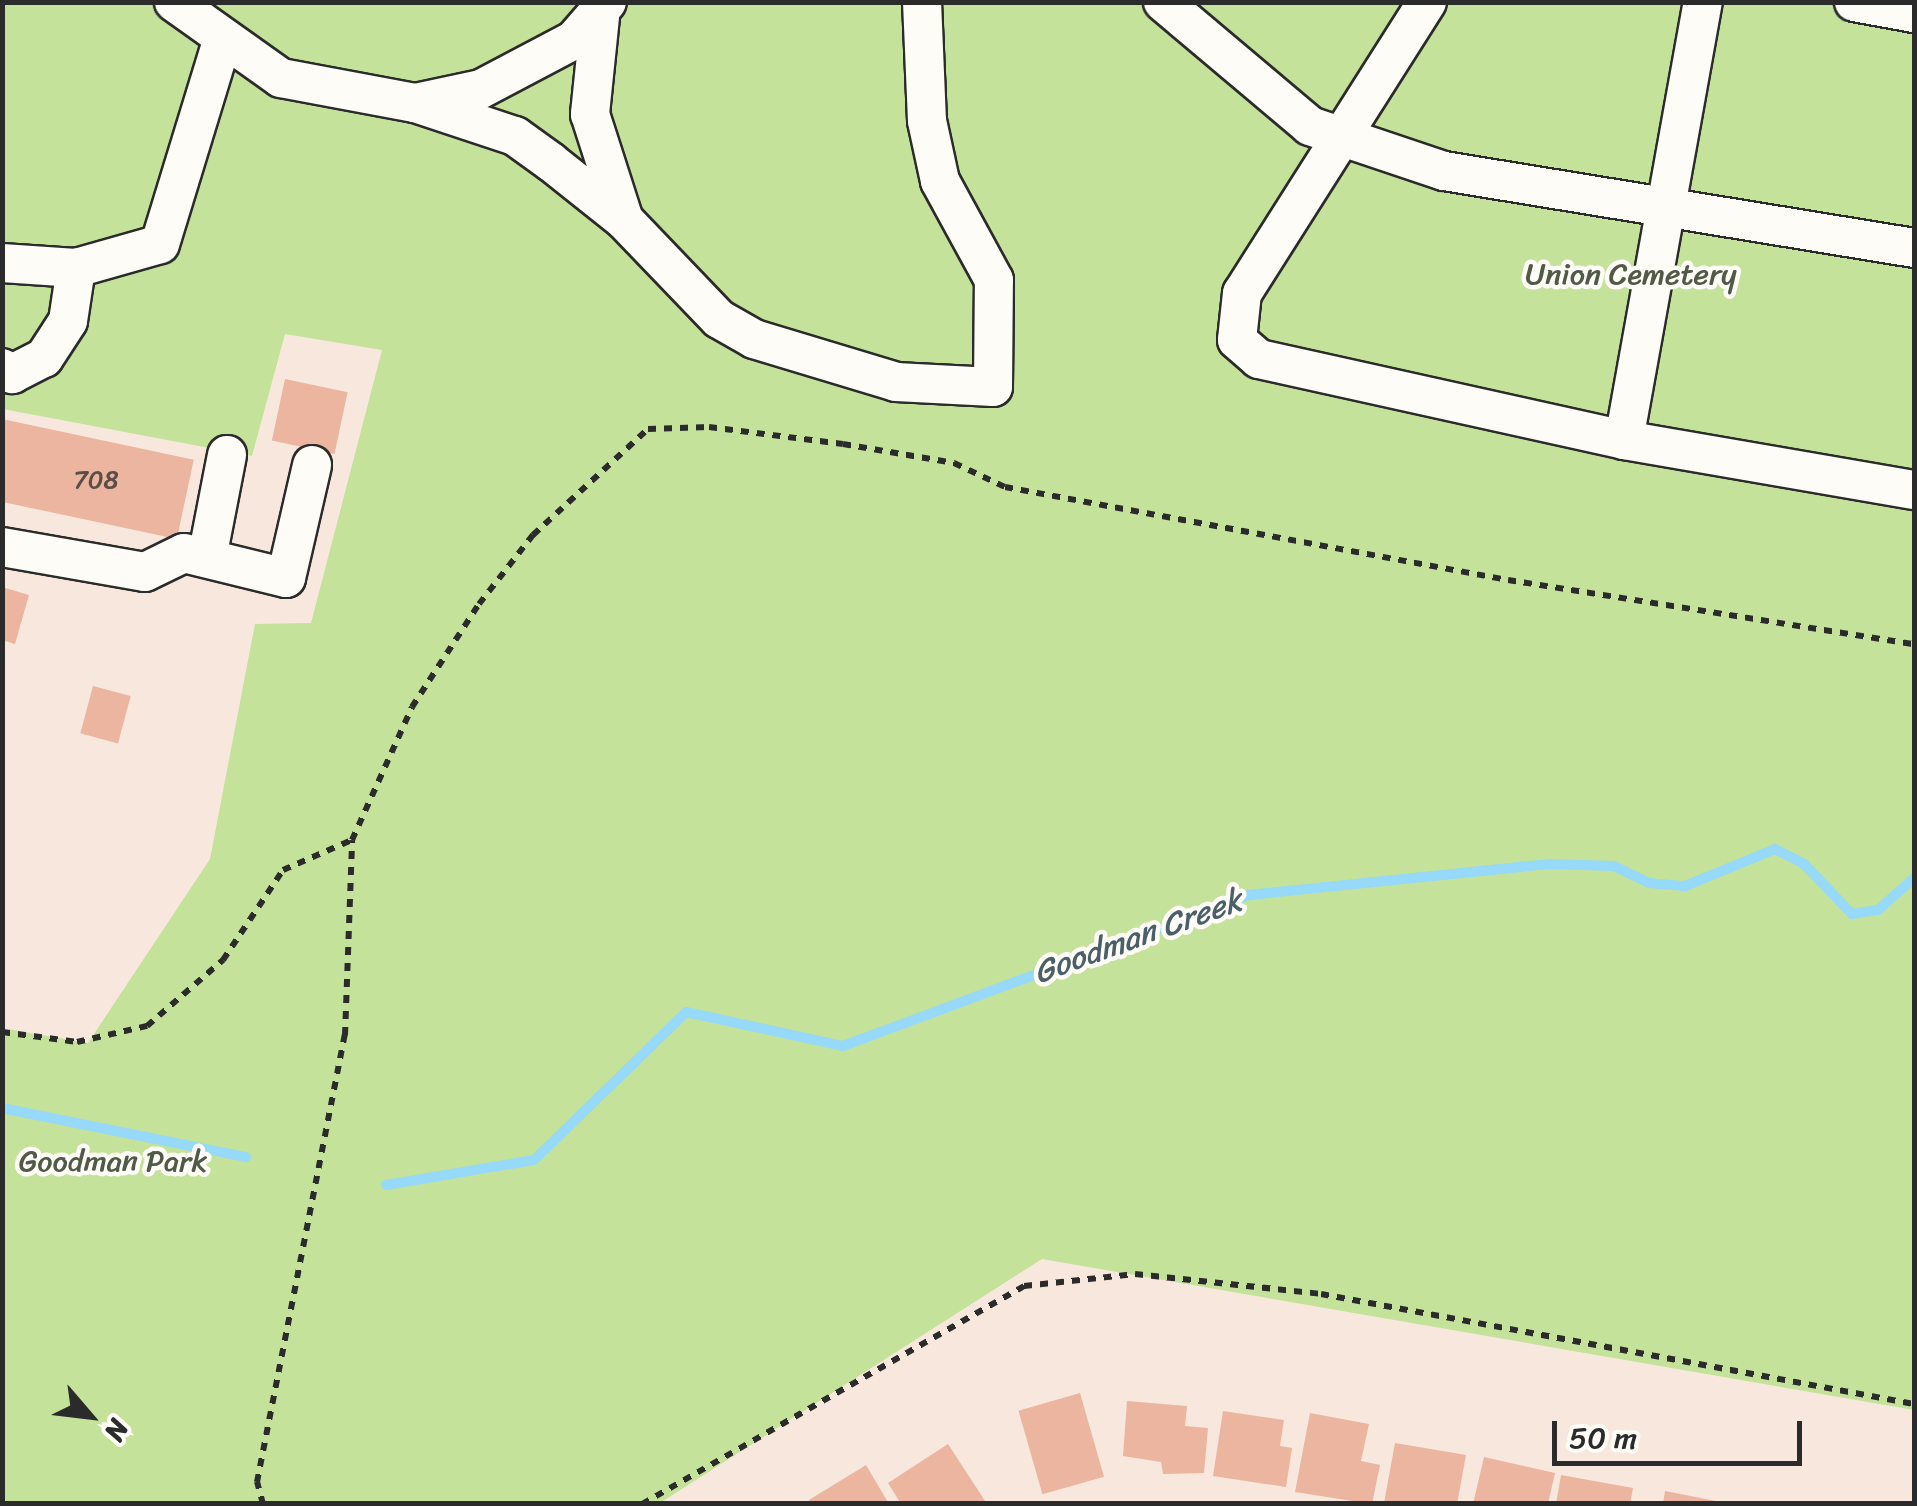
<!DOCTYPE html>
<style>
body{margin:0}
#map{position:relative;width:1917px;height:1506px;overflow:hidden;background:#f8e7dd;font-family:Sriracha,sans-serif}
div>[style]{position:absolute}
.green>*{inset:0;background:#c4e29a}
.stream>*{height:10px;margin:-5px;padding:0 5px;transform-origin:5px;border-radius:5px;background:#96d9f8}
.building>*{inset:0;background:#ebb59f;transform-origin:0 0}
.path>*{height:6px;margin-top:-3px;transform-origin:0;background:repeating-linear-gradient(90deg,#2b2b2b 0 8px,transparent 0 16px)}
.roads{filter:drop-shadow(2px 0 #2b2b2b) drop-shadow(-2px 0 #2b2b2b) drop-shadow(0 2px #2b2b2b) drop-shadow(0 -2px #2b2b2b)}
.minor>*{height:38px;margin:-19px;padding:0 19px;transform-origin:19px;border-radius:19px;background:#fdfcf7}
span{translate:-50% -50%;white-space:nowrap;text-align:center;line-height:1.15;-webkit-text-stroke:9px #fdfcf7;paint-order:stroke}
.number-label{font-size:25px;color:#5b4e48}
.number-label span{-webkit-text-stroke-width:0}
.park-label{font-size:30px;color:#515947}
.water-label{font-size:32px;color:#4b5f68;font-style:italic}
.frame{position:absolute;inset:0;border:5px solid #2b2b2b;pointer-events:none}
.north{position:absolute;left:40px;top:1366px;width:100px;height:100px;-webkit-text-stroke:8px #fdfcf7;paint-order:stroke;rotate:118deg;font-size:28px;font-weight:700;line-height:40px;text-align:center;color:#2b2b2b}
.north::after{content:'';display:block;margin:auto;width:35px;height:45px;background:#2b2b2b;clip-path:polygon(50% 0,100% 100%,50% 72%,0 100%)}
.scale{position:absolute;left:1552px;top:1421px;width:250px;height:45px;box-sizing:border-box;border:5px solid #2b2b2b;border-top:0;padding-left:12px;font-size:30px;line-height:35px;white-space:nowrap;color:#2b2b2b;-webkit-text-stroke:8px #fdfcf7;paint-order:stroke}
</style>
<div id="map">
<div class="green">
<div style="clip-path:polygon(3px 3px,1914px 3px,1914px 1410px,1042px 1259px,660px 1503px,3px 1503px,2px 1028px,88px 1043px,210px 859px,255px 624px,311px 623px,382px 350px,285px 334px,252px 456px,3px 409px)"></div>
</div>
<div class="stream">
<div style="left:2px;top:1108px;width:249px;rotate:11.4deg"></div>
<div style="left:386px;top:1185px;width:150px;rotate:-9.6deg"></div>
<div style="left:534px;top:1160px;width:212px;rotate:-44.2deg"></div>
<div style="left:686px;top:1012px;width:161px;rotate:12.2deg"></div>
<div style="left:843px;top:1046px;width:433px;rotate:-20.4deg"></div>
<div style="left:1249px;top:895px;width:303px;rotate:-5.9deg"></div>
<div style="left:1550px;top:864px;width:64px;rotate:1.8deg"></div>
<div style="left:1614px;top:866px;width:39px;rotate:26deg"></div>
<div style="left:1649px;top:883px;width:36px;rotate:5deg"></div>
<div style="left:1685px;top:886px;width:97px;rotate:-22.3deg"></div>
<div style="left:1775px;top:849px;width:33px;rotate:27deg"></div>
<div style="left:1804px;top:864px;width:69px;rotate:46.2deg"></div>
<div style="left:1852px;top:914px;width:26px;rotate:-9deg"></div>
<div style="left:1878px;top:910px;width:48px;rotate:-41.6deg"></div>
</div>
<div class="building">
<div style="left:285px;top:379px;width:64px;height:63px;rotate:12deg"></div>
<div style="left:2px;top:419px;width:196px;height:81px;rotate:12deg"></div>
<div style="clip-path:polygon(2px 587px,29px 595px,15px 644px,2px 640px)"></div>
<div style="left:93px;top:686px;width:39px;height:49px;rotate:15deg"></div>
<div style="left:1080px;top:1393px;width:87px;height:64px;rotate:74deg"></div>
<div style="clip-path:polygon(1127px 1401px,1187px 1406px,1185px 1426px,1208px 1428px,1204px 1473px,1163px 1474px,1161px 1462px,1123px 1456px)"></div>
<div style="clip-path:polygon(1223px 1411px,1284px 1420px,1280px 1446px,1292px 1448px,1286px 1487px,1213px 1476px)"></div>
<div style="clip-path:polygon(1310px 1413px,1369px 1424px,1361px 1461px,1380px 1465px,1372px 1504px,1295px 1492px)"></div>
<div style="clip-path:polygon(1395px 1443px,1466px 1455px,1457px 1504px,1384px 1503px)"></div>
<div style="clip-path:polygon(948px 1444px,987px 1504px,901px 1504px,888px 1483px)"></div>
<div style="clip-path:polygon(1484px 1457px,1555px 1473px,1548px 1504px,1473px 1504px)"></div>
<div style="clip-path:polygon(866px 1465px,889px 1504px,811px 1504px,809px 1500px)"></div>
<div style="clip-path:polygon(1561px 1475px,1633px 1488px,1630px 1504px,1556px 1504px)"></div>
<div style="clip-path:polygon(1665px 1491px,1721px 1502px,1721px 1504px,1663px 1504px)"></div>
</div>
<div class="path">
<div style="left:2px;top:1032px;width:76px;rotate:7.6deg"></div>
<div style="left:77px;top:1042px;width:72px;rotate:-12.9deg"></div>
<div style="left:147px;top:1026px;width:101px;rotate:-41deg"></div>
<div style="left:223px;top:960px;width:108px;rotate:-56.3deg"></div>
<div style="left:283px;top:870px;width:75px;rotate:-23.5deg"></div>
<div style="left:263px;top:1504px;width:23px;rotate:-105deg"></div>
<div style="left:257px;top:1482px;width:456px;rotate:-78.9deg"></div>
<div style="left:345px;top:1035px;width:195px;rotate:-87.9deg"></div>
<div style="left:352px;top:840px;width:146px;rotate:-65.7deg"></div>
<div style="left:412px;top:707px;width:123px;rotate:-57deg"></div>
<div style="left:479px;top:604px;width:88px;rotate:-52deg"></div>
<div style="left:533px;top:535px;width:156px;rotate:-42.7deg"></div>
<div style="left:648px;top:429px;width:61px;rotate:-1.9deg"></div>
<div style="left:709px;top:427px;width:135px;rotate:7.2deg"></div>
<div style="left:843px;top:444px;width:113px;rotate:9.7deg"></div>
<div style="left:954px;top:463px;width:56px;rotate:25.2deg"></div>
<div style="left:1005px;top:487px;width:512px;rotate:10.48deg"></div>
<div style="left:1508px;top:580px;width:411px;rotate:9deg"></div>
<div style="left:642px;top:1504px;width:440px;rotate:-29.7deg"></div>
<div style="left:1024px;top:1286px;width:112px;rotate:-6.2deg"></div>
<div style="left:1135px;top:1274px;width:187px;rotate:6.1deg"></div>
<div style="left:1321px;top:1294px;width:603px;rotate:10.51deg"></div>
</div>
<div class="roads">
<div class="minor">
<div style="left:174px;top:2px;width:131px;rotate:35.4deg"></div>
<div style="left:281px;top:78px;width:136px;rotate:10.6deg"></div>
<div style="left:415px;top:103px;width:67px;rotate:-12deg"></div>
<div style="left:481px;top:89px;width:105px;rotate:-27.8deg"></div>
<div style="left:574px;top:40px;width:50px;rotate:-49deg"></div>
<div style="left:1163px;top:2px;width:192px;rotate:40.1deg"></div>
<div style="left:1310px;top:126px;width:141px;rotate:18.6deg"></div>
<div style="left:1444px;top:171px;width:476px;rotate:9.3deg"></div>
<div style="left:1427px;top:2px;width:345px;rotate:122.4deg"></div>
<div style="left:1242px;top:293px;width:47px;rotate:96.1deg"></div>
<div style="left:1237px;top:340px;width:29px;rotate:41deg"></div>
<div style="left:1259px;top:359px;width:374px;rotate:12.5deg"></div>
<div style="left:1624px;top:440px;width:294px;rotate:9.8deg"></div>
<div style="left:1854px;top:2px;width:61px;rotate:10.4deg"></div>
<div style="left:600px;top:17px;width:98px;rotate:95.9deg"></div>
<div style="left:590px;top:114px;width:111px;rotate:72.2deg"></div>
<div style="left:415px;top:103px;width:105px;rotate:18.3deg"></div>
<div style="left:515px;top:136px;width:44px;rotate:35.8deg"></div>
<div style="left:551px;top:162px;width:93px;rotate:38.5deg"></div>
<div style="left:624px;top:220px;width:137px;rotate:46.2deg"></div>
<div style="left:719px;top:319px;width:40px;rotate:29.7deg"></div>
<div style="left:754px;top:339px;width:148px;rotate:16.8deg"></div>
<div style="left:896px;top:382px;width:97px;rotate:3deg"></div>
<div style="left:993px;top:387px;width:107px;rotate:-89.5deg"></div>
<div style="left:994px;top:280px;width:113px;rotate:-118.6deg"></div>
<div style="left:940px;top:181px;width:61px;rotate:-102.2deg"></div>
<div style="left:927px;top:121px;width:119px;rotate:-92.4deg"></div>
<div style="left:2px;top:263px;width:74px;rotate:3.9deg"></div>
<div style="left:76px;top:268px;width:87px;rotate:-15.9deg"></div>
<div style="left:160px;top:244px;width:215px;rotate:-73deg"></div>
<div style="left:2px;top:368px;width:12px;rotate:31deg"></div>
<div style="left:12px;top:374px;width:36px;rotate:-27deg"></div>
<div style="left:44px;top:358px;width:44px;rotate:-57deg"></div>
<div style="left:68px;top:321px;width:54px;rotate:-81.4deg"></div>
<div style="left:1624px;top:440px;width:445px;rotate:-79.8deg"></div>
<div style="left:2px;top:547px;width:145px;rotate:9.9deg"></div>
<div style="left:145px;top:572px;width:43px;rotate:-26deg"></div>
<div style="left:184px;top:553px;width:105px;rotate:13.8deg"></div>
<div style="left:286px;top:578px;width:116px;rotate:-77deg"></div>
<div style="left:207px;top:558px;width:105px;rotate:-79deg"></div>
</div>
</div>
<div class="number-label">
<span style="left:96px;top:480px">708</span>
</div>
<div class="park-label">
<span style="left:1631px;top:274px">Union Cemetery</span>
<span style="left:113px;top:1161px">Goodman Park</span>
</div>
<div class="water-label">
<span style="left:1138px;top:937px;rotate:-20deg">Goodman Creek</span>
</div>
<div class="frame"></div>
<div class="north">N</div>
<div class="scale">50 m</div>
</div>
